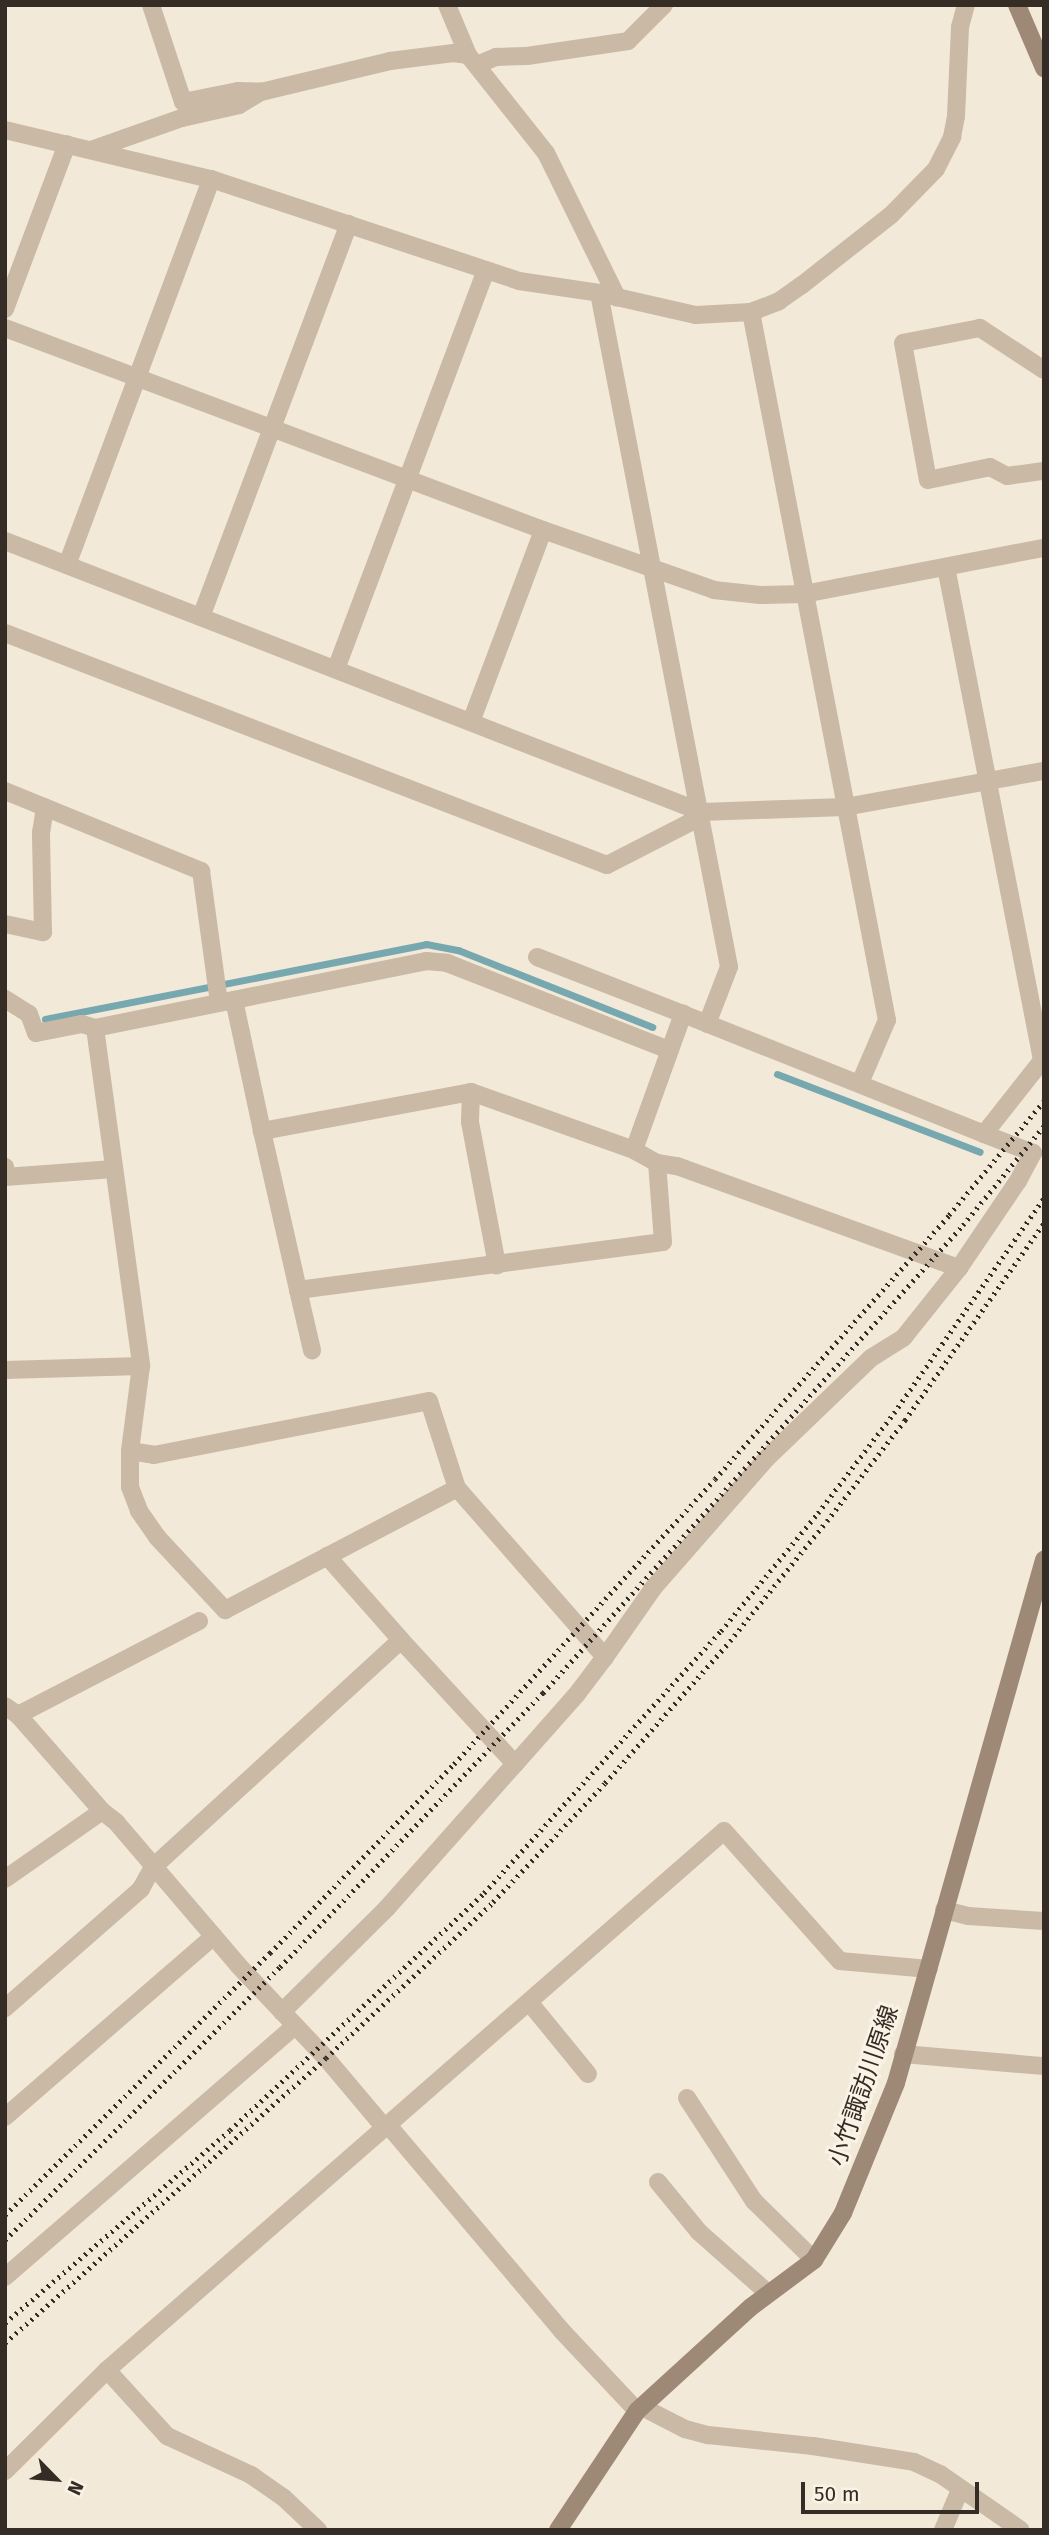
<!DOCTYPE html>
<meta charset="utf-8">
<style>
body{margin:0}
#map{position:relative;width:1049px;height:2535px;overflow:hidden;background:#f2e9d9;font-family:"Fira Sans","Noto Sans JP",sans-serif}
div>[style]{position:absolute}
.stream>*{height:7px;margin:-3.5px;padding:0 3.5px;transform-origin:3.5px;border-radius:3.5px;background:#77a8b0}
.minor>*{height:18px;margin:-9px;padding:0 9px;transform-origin:9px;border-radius:9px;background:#cab9a4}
.tertiary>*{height:18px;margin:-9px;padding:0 9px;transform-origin:9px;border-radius:9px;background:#cab9a4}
.secondary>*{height:18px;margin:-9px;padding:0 9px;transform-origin:9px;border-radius:9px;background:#9e8876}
.rail>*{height:5px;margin-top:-2.5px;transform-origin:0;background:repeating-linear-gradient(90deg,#352c26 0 2px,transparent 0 7px)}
span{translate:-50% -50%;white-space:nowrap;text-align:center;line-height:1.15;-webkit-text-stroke:6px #faf2e5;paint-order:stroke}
.street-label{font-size:24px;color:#352c26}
.frame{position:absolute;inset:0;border:7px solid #352c26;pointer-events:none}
.north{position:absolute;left:21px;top:2444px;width:70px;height:70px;-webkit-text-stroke:5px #faf2e5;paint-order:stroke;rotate:115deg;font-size:19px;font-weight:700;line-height:28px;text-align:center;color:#352c26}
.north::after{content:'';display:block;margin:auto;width:24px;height:32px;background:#352c26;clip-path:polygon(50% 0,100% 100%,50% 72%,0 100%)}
.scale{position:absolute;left:801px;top:2482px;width:178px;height:32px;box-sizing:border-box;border:4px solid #352c26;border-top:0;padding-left:9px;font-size:21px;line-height:24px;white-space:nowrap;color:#352c26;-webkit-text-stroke:5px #faf2e5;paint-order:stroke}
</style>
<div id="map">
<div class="stream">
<div style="left:45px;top:1019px;width:388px;rotate:-11.1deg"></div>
<div style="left:426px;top:944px;width:33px;rotate:11deg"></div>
<div style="left:458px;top:950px;width:209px;rotate:21.6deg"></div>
<div style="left:777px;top:1074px;width:217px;rotate:21deg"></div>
</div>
<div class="minor">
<div style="left:151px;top:5px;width:102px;rotate:71.7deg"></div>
<div style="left:183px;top:102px;width:56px;rotate:-11.3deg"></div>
<div style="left:238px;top:91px;width:23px;rotate:2deg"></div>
<div style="left:447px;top:5px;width:54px;rotate:67.2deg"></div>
<div style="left:468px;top:55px;width:125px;rotate:51.5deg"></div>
<div style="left:546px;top:153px;width:161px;rotate:63.8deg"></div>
<div style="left:477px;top:65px;width:21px;rotate:-23deg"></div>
<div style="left:496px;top:57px;width:31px;rotate:-2deg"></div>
<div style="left:527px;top:56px;width:102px;rotate:-8.4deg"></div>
<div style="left:628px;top:41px;width:51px;rotate:-45deg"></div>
<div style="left:5px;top:130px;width:212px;rotate:13.4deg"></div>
<div style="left:211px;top:179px;width:324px;rotate:18.3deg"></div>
<div style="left:519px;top:281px;width:81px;rotate:8.5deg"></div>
<div style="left:599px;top:293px;width:99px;rotate:12.8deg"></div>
<div style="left:696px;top:315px;width:55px;rotate:-3.1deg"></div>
<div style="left:751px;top:312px;width:30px;rotate:-21deg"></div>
<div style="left:779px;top:301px;width:28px;rotate:-35deg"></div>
<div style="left:802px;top:285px;width:113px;rotate:-38.2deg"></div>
<div style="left:891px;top:215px;width:64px;rotate:-45.6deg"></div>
<div style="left:936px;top:169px;width:36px;rotate:-63deg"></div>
<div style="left:952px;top:137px;width:21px;rotate:-79deg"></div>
<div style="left:956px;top:116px;width:89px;rotate:-87.4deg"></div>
<div style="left:960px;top:27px;width:23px;rotate:-75deg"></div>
<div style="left:91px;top:150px;width:96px;rotate:-19.4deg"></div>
<div style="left:182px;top:118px;width:58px;rotate:-12.8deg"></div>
<div style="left:239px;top:105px;width:26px;rotate:-31deg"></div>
<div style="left:261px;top:92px;width:133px;rotate:-13.5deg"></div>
<div style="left:390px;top:61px;width:64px;rotate:-7.2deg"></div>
<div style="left:453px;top:53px;width:15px;rotate:8deg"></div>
<div style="left:599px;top:293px;width:686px;rotate:79.08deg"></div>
<div style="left:729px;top:967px;width:61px;rotate:111.1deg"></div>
<div style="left:5px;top:309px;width:176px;rotate:-69.4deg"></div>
<div style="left:751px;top:312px;width:721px;rotate:79.13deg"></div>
<div style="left:887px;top:1020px;width:69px;rotate:113.2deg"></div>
<div style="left:5px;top:328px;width:575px;rotate:20.58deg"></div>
<div style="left:543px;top:530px;width:181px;rotate:19.3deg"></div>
<div style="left:714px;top:590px;width:46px;rotate:6.2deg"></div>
<div style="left:760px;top:595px;width:44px;rotate:-1.3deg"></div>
<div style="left:804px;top:594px;width:244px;rotate:-10.9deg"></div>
<div style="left:1044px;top:370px;width:77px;rotate:-146.7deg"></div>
<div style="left:980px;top:328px;width:78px;rotate:169deg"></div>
<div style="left:903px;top:343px;width:139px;rotate:79.7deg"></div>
<div style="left:928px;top:480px;width:63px;rotate:-11.8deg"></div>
<div style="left:990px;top:467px;width:19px;rotate:28deg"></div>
<div style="left:1007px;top:476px;width:37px;rotate:-8deg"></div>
<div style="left:5px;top:541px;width:747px;rotate:21.27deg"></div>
<div style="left:701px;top:812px;width:144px;rotate:-2deg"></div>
<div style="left:845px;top:807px;width:202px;rotate:-10.3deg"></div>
<div style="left:67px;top:565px;width:412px;rotate:-69.5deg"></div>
<div style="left:946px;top:567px;width:502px;rotate:78.98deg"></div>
<div style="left:201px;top:617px;width:420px;rotate:-69.4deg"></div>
<div style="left:5px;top:633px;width:645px;rotate:21.08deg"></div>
<div style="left:607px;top:865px;width:92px;rotate:-27.1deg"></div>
<div style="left:689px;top:823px;width:16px;rotate:-43deg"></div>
<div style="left:336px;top:669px;width:426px;rotate:-69.4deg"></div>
<div style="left:471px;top:722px;width:205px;rotate:-69.4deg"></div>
<div style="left:5px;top:791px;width:212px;rotate:22.2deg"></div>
<div style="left:201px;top:871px;width:132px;rotate:82.2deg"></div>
<div style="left:5px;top:924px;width:39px;rotate:12deg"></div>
<div style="left:43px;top:932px;width:99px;rotate:-91.2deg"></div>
<div style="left:41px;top:833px;width:26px;rotate:-81deg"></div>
<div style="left:537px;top:957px;width:157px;rotate:21.3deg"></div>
<div style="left:5px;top:999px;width:28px;rotate:32deg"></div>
<div style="left:29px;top:1014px;width:20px;rotate:70deg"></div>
<div style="left:36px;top:1033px;width:47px;rotate:-11.1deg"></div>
<div style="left:82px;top:1024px;width:14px;rotate:17deg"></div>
<div style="left:95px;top:1028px;width:338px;rotate:-11.4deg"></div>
<div style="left:426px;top:961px;width:21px;rotate:5deg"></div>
<div style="left:447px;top:963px;width:238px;rotate:21.4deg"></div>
<div style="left:234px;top:1000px;width:134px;rotate:77.9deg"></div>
<div style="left:262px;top:1131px;width:163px;rotate:77.2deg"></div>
<div style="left:298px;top:1290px;width:368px;rotate:-7.5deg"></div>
<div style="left:663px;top:1242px;width:79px;rotate:-94.3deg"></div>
<div style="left:657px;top:1163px;width:26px;rotate:-151deg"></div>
<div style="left:634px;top:1150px;width:173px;rotate:-160.4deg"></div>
<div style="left:471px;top:1092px;width:213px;rotate:169.4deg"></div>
<div style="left:95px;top:1028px;width:341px;rotate:82.2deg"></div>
<div style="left:471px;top:1092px;width:30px;rotate:92deg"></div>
<div style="left:470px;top:1122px;width:146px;rotate:79.3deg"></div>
<div style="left:634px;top:1150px;width:145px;rotate:-70.2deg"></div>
<div style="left:683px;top:1014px;width:324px;rotate:21.7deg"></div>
<div style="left:984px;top:1134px;width:97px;rotate:-51.7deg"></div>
<div style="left:657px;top:1163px;width:20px;rotate:9deg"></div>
<div style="left:677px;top:1166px;width:300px;rotate:19.9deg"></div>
<div style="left:5px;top:1177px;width:109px;rotate:-4.2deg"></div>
<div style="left:298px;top:1290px;width:62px;rotate:76.9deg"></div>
<div style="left:5px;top:1370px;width:136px;rotate:-1.7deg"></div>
<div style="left:141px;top:1366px;width:86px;rotate:97.4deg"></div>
<div style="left:130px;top:1451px;width:36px;rotate:90deg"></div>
<div style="left:130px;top:1487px;width:26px;rotate:69deg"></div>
<div style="left:139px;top:1511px;width:32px;rotate:55deg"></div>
<div style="left:157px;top:1537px;width:100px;rotate:47deg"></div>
<div style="left:225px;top:1610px;width:262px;rotate:-27.7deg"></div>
<div style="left:457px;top:1488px;width:225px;rotate:48.8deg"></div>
<div style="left:605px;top:1657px;width:46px;rotate:127.1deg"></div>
<div style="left:577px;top:1694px;width:94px;rotate:131.5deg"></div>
<div style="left:515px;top:1764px;width:168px;rotate:-132.6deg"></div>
<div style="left:401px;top:1640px;width:336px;rotate:137.5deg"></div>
<div style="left:153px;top:1867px;width:25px;rotate:119deg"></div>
<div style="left:141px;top:1889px;width:181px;rotate:138.8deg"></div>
<div style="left:130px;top:1451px;width:24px;rotate:9deg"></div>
<div style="left:154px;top:1455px;width:280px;rotate:-11.1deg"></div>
<div style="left:429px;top:1401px;width:91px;rotate:72.2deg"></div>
<div style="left:327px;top:1556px;width:112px;rotate:48.6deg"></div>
<div style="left:605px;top:1657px;width:85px;rotate:-55deg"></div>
<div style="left:654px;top:1587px;width:171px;rotate:-48.8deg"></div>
<div style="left:767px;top:1458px;width:144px;rotate:-43.9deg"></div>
<div style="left:871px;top:1358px;width:39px;rotate:-32deg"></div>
<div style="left:904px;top:1337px;width:88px;rotate:-51.4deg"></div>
<div style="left:959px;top:1268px;width:105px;rotate:-55.9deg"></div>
<div style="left:1018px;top:1181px;width:32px;rotate:-62deg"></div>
<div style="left:1033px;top:1153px;width:53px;rotate:-158.8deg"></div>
<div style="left:5px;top:1706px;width:16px;rotate:35deg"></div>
<div style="left:18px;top:1715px;width:128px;rotate:48.8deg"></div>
<div style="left:102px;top:1811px;width:18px;rotate:38deg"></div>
<div style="left:116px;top:1822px;width:188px;rotate:49.5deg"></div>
<div style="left:238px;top:1965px;width:128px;rotate:46.6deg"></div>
<div style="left:326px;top:2058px;width:92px;rotate:49.9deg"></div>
<div style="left:18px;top:1715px;width:204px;rotate:-27.4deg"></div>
<div style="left:5px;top:1879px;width:118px;rotate:-35deg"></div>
<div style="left:944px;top:1910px;width:25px;rotate:14deg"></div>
<div style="left:968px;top:1916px;width:76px;rotate:3.8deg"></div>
<div style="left:529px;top:2002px;width:93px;rotate:50.7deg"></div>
<div style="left:282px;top:2012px;width:148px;rotate:-44.7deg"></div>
<div style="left:387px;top:1908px;width:193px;rotate:-48.4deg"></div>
<div style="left:903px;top:2054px;width:142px;rotate:4.9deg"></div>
<div style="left:687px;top:2098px;width:123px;rotate:57deg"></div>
<div style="left:754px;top:2201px;width:84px;rotate:44.5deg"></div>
<div style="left:5px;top:2117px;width:276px;rotate:-40.9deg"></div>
<div style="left:388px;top:2125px;width:270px;rotate:49.8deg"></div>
<div style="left:562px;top:2331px;width:110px;rotate:46.8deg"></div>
<div style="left:658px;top:2182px;width:65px;rotate:50.6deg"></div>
<div style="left:699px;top:2232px;width:92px;rotate:41.5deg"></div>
<div style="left:5px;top:2277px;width:384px;rotate:-40.9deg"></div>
<div style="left:107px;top:2370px;width:89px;rotate:47.7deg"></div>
<div style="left:167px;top:2436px;width:93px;rotate:24.9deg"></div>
<div style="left:251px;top:2475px;width:40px;rotate:34.9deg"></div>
<div style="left:284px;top:2498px;width:47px;rotate:43.3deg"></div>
<div style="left:642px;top:2407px;width:48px;rotate:27.1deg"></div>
<div style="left:685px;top:2429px;width:24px;rotate:15deg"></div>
<div style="left:708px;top:2435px;width:106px;rotate:6deg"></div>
<div style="left:813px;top:2446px;width:102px;rotate:9deg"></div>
<div style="left:914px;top:2462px;width:29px;rotate:25deg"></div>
<div style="left:940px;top:2474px;width:98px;rotate:34.7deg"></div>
<div style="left:5px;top:2471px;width:144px;rotate:-44.7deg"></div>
<div style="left:107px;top:2370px;width:819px;rotate:-41.14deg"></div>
<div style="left:724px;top:1831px;width:174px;rotate:48.3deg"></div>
<div style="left:840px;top:1961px;width:89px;rotate:5.1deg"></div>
<div style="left:943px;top:2530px;width:43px;rotate:-67deg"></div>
</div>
<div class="tertiary">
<div style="left:5px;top:1167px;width:9px;rotate:77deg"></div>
</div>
<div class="secondary">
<div style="left:1017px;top:5px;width:69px;rotate:66.8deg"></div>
<div style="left:558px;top:2530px;width:143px;rotate:-56.4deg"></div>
<div style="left:637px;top:2411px;width:154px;rotate:-42.4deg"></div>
<div style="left:751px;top:2307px;width:79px;rotate:-36.7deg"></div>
<div style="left:814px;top:2260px;width:55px;rotate:-58.3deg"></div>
<div style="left:843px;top:2213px;width:140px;rotate:-67.8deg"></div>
<div style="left:896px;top:2083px;width:544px;rotate:-74.2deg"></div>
</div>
<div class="rail">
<div style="left:5px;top:2215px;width:373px;rotate:-44.7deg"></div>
<div style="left:270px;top:1953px;width:264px;rotate:-45.8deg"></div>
<div style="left:454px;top:1764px;width:386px;rotate:-47.5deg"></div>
<div style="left:715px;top:1479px;width:353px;rotate:-48.4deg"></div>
<div style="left:949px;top:1215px;width:148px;rotate:-50.2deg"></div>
<div style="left:5px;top:2240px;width:387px;rotate:-44.8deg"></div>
<div style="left:280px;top:1967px;width:380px;rotate:-46.2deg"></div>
<div style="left:543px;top:1693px;width:629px;rotate:-48.09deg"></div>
<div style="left:963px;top:1225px;width:128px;rotate:-50.7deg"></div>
<div style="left:5px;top:2323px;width:296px;rotate:-40.6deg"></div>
<div style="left:230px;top:2130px;width:347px;rotate:-43deg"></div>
<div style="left:484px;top:1893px;width:353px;rotate:-47.9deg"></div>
<div style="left:721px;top:1631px;width:153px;rotate:-50.6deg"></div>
<div style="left:818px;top:1513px;width:126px;rotate:-52.8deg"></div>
<div style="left:894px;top:1413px;width:262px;rotate:-55.1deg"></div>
<div style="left:5px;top:2343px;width:429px;rotate:-41.6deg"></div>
<div style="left:326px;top:2058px;width:229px;rotate:-43deg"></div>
<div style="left:493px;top:1902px;width:163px;rotate:-46.7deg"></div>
<div style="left:605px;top:1783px;width:189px;rotate:-48.6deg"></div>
<div style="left:730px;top:1641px;width:154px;rotate:-51.1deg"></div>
<div style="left:827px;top:1521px;width:128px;rotate:-52.3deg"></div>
<div style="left:905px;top:1420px;width:241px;rotate:-54.8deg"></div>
</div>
<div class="street-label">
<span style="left:864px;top:2086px;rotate:-71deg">小竹諏訪川原線</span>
</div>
<div class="frame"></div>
<div class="north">N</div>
<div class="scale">50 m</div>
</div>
